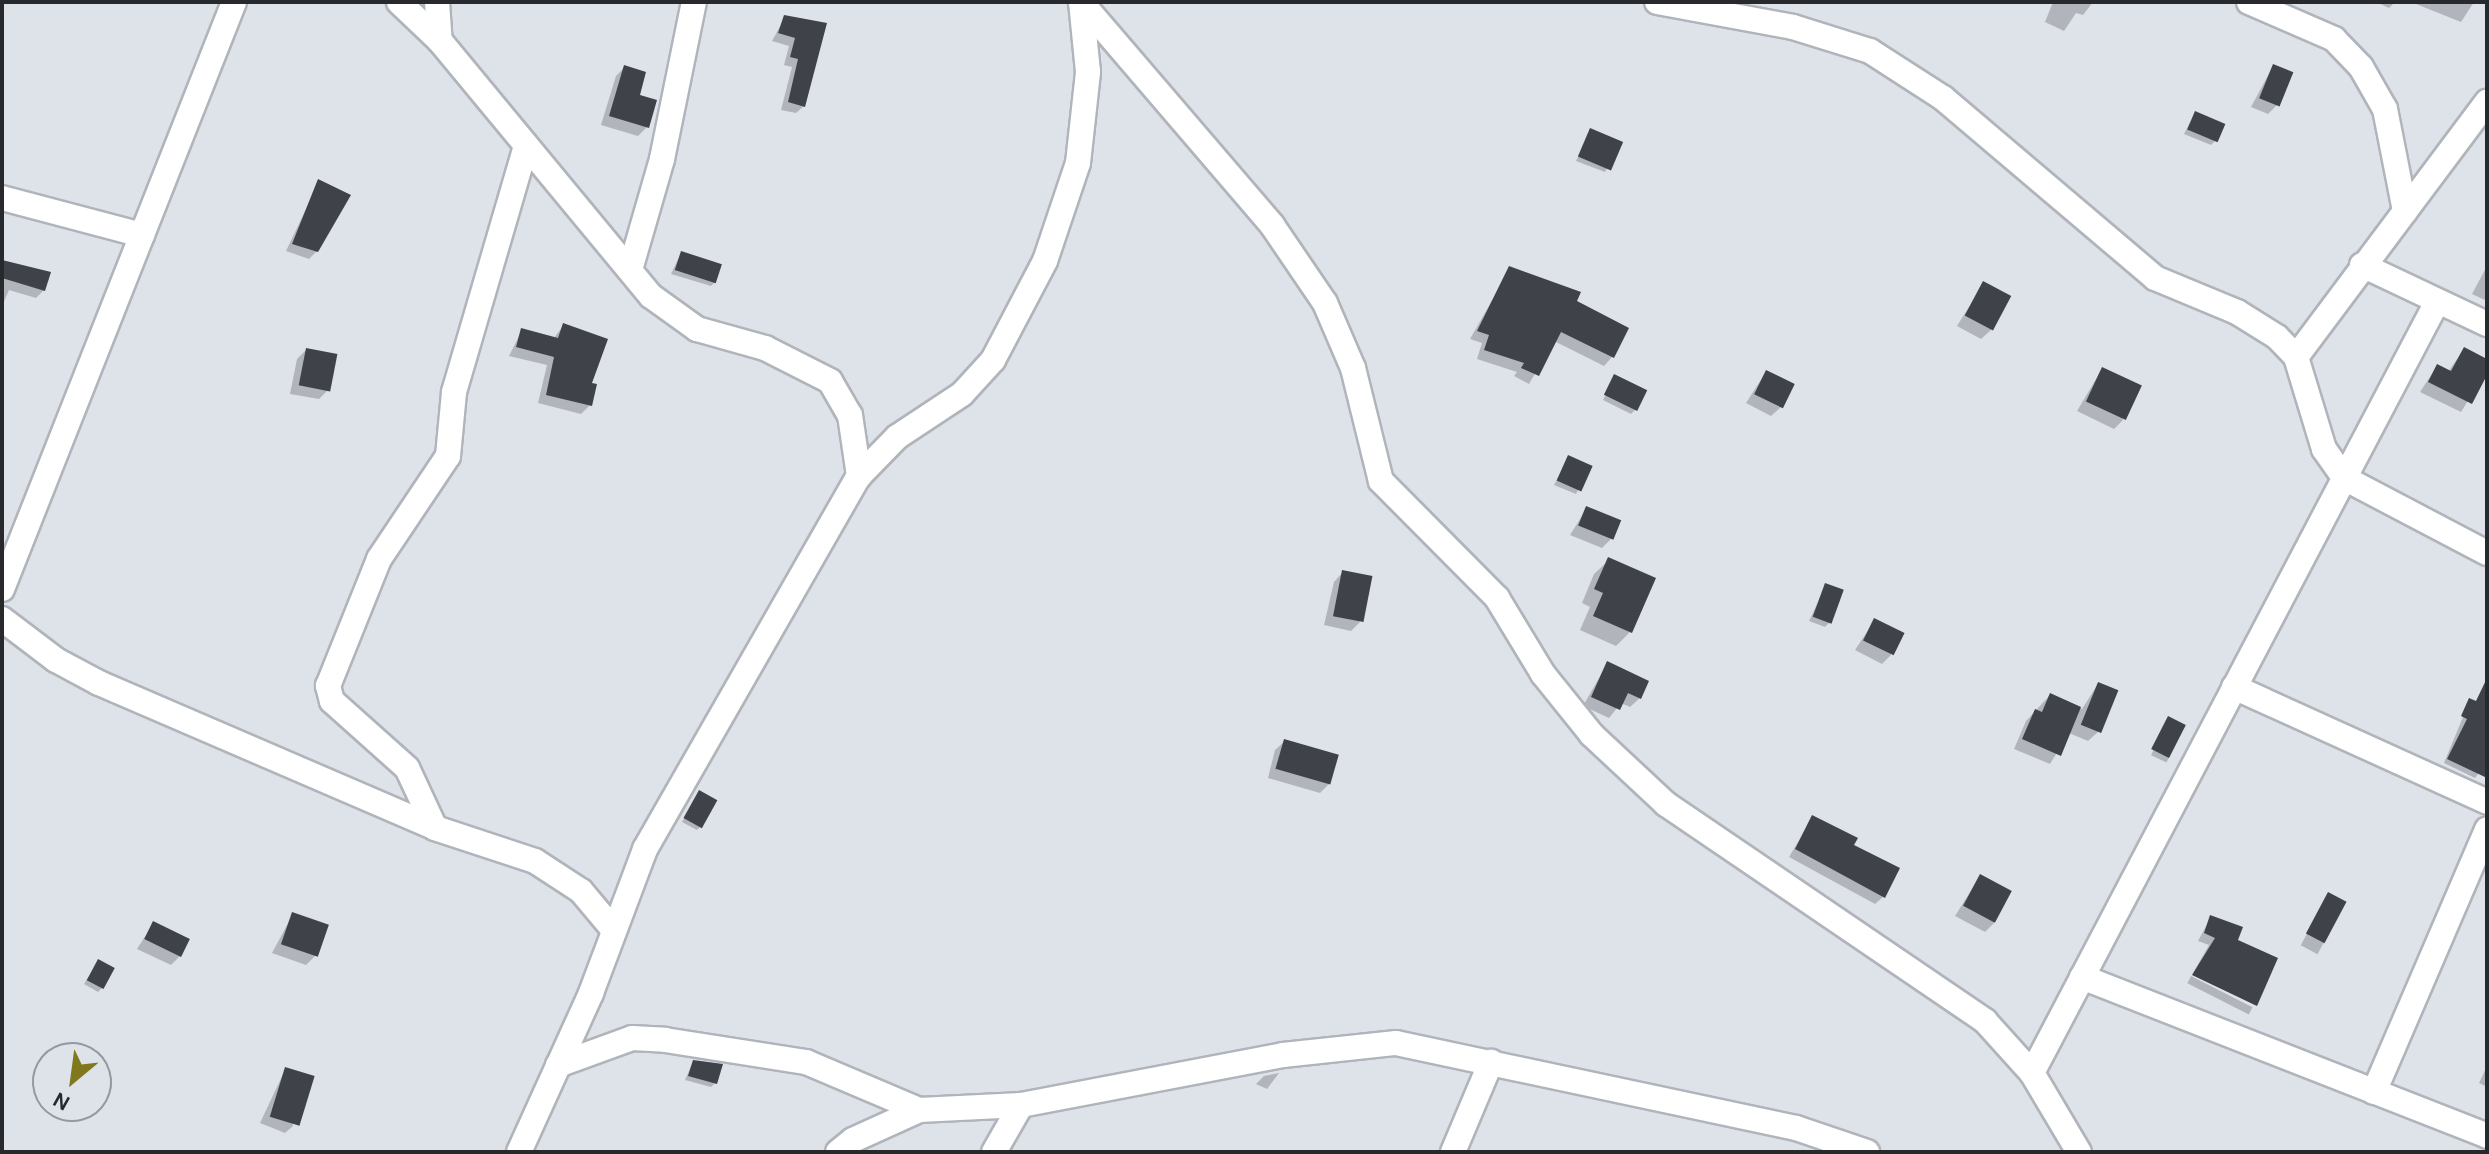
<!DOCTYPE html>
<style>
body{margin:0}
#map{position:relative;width:2489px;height:1154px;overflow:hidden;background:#dee2e9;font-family:Karla,sans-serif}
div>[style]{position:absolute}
.shadow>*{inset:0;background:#0003;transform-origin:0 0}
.building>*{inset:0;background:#3f4248;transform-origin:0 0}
.roads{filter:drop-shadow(2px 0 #b0b4bb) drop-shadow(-2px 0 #b0b4bb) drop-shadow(0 2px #b0b4bb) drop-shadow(0 -2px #b0b4bb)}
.minor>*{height:24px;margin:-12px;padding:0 12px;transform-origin:12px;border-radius:12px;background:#fff}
span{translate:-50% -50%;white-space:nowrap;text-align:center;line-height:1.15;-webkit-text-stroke:8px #dee2e9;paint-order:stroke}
.frame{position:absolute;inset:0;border:4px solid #28292c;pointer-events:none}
.north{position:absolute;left:32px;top:1042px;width:80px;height:80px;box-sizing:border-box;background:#dee2e9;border:2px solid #95989d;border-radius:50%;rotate:209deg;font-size:22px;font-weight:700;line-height:32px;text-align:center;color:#28292c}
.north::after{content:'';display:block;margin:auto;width:28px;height:36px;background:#7f781d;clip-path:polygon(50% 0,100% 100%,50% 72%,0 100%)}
</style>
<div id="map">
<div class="shadow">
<div style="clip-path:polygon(2053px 2px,2093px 2px,2083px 15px,2076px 13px,2064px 31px,2045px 22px)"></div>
<div style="clip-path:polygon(2376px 2px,2395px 2px,2389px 8px)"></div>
<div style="clip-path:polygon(2411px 2px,2474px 2px,2461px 22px)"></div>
<div style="clip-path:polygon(785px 17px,825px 25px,804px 106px,796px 113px,781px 110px,792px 67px,784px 65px,789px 46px,772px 41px)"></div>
<div style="clip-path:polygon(2273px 66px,2277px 105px,2268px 114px,2251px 107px)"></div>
<div style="clip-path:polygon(625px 67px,647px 127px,638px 136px,601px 125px,616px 76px)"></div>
<div style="clip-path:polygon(2195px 113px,2215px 141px,2211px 145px,2184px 134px)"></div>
<div style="clip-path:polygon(1591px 131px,1620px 143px,1605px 172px,1576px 161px)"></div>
<div style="clip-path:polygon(319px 182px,317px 251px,309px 259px,286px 251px)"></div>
<div style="clip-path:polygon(681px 253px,715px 282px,711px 286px,671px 274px)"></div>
<div style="clip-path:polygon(2px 262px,44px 290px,36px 298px,9px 290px,2px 306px)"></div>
<div style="clip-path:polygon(2487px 266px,2487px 301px,2472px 294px)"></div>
<div style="clip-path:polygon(1510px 269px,1627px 328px,1612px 357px,1604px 366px,1554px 341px,1529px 384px,1514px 376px,1517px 372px,1477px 359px,1482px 343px,1470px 339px)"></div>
<div style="clip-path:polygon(1984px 283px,1991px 330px,1981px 339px,1957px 326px)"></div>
<div style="clip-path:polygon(564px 325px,590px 384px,590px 405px,581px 414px,538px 403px,547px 365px,509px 356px,522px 330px,553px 339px)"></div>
<div style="clip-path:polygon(2464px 349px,2487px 361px,2487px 370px,2461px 412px,2420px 392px,2437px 366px,2448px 372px)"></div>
<div style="clip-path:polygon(306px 350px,328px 390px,319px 399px,290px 394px,297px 359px)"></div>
<div style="clip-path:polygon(2102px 369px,2123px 420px,2114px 429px,2077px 411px)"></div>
<div style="clip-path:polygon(1766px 372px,1781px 407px,1771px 416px,1746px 403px)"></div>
<div style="clip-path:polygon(1615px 376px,1635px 410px,1631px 414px,1603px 400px)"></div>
<div style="clip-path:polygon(1569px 458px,1590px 467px,1576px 494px,1554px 485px)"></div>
<div style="clip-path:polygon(1587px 508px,1611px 539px,1602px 548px,1570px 535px)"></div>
<div style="clip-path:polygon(1609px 560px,1630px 632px,1616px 646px,1580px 630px,1590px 607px,1582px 603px,1594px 574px)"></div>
<div style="clip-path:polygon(1343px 572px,1360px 622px,1351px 631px,1324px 625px,1334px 582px)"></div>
<div style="clip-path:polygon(1826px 585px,1829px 623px,1825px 627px,1809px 621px)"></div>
<div style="clip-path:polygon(1875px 620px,1891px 655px,1882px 664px,1855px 650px)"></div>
<div style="clip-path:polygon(1607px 664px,1640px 698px,1630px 707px,1621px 703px,1609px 718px,1583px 706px)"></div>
<div style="clip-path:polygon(2098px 684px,2098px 732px,2088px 741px,2069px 733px,2050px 764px,2014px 749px,2026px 721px,2050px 695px,2082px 709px)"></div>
<div style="clip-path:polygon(2470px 700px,2487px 711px,2487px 762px,2475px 778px,2444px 763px)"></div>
<div style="left:2168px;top:719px;width:17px;height:40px;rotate:25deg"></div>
<div style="clip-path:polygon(1285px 741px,1329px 784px,1320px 793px,1268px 778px,1275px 750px)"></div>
<div style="clip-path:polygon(699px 793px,701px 826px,697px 830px,682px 822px)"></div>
<div style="clip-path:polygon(1813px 817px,1852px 846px,1883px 897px,1875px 904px,1789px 857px)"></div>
<div style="clip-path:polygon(1980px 876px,1994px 923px,1985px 932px,1955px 916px)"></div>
<div style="left:2328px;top:894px;width:19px;height:58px;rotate:28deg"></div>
<div style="clip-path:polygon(293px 914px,315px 956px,306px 965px,272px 953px)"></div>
<div style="clip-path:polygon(2211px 917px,2235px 941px,2276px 959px,2255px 1005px,2193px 973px,2209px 945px,2198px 941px)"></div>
<div style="clip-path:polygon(153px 924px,180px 956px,171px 965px,137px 949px)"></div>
<div style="clip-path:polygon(96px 965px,103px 987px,98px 992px,84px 984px)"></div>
<div style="left:2191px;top:976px;width:69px;height:8px;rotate:27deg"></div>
<div style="clip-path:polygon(693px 1062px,715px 1083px,711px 1087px,685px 1080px)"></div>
<div style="clip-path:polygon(2487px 1066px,2487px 1087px,2479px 1083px)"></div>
<div style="clip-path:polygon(285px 1070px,293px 1126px,285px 1133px,260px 1123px)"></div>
<div style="clip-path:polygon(1279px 1073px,1267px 1089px,1256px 1084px,1264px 1076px)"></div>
</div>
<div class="building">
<div style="clip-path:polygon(784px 15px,827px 23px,805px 107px,788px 102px,798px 59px,790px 57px,795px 38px,778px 33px)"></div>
<div style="left:2273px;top:64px;width:22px;height:37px;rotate:22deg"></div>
<div style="clip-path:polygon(624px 65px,646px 72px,640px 95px,657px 100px,649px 128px,609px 116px)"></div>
<div style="left:2195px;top:111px;width:33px;height:20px;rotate:23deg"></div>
<div style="left:1590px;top:128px;width:36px;height:31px;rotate:23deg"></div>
<div style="clip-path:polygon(318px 179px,351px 195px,318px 252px,292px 244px)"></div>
<div style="left:681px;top:251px;width:43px;height:20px;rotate:18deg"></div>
<div style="clip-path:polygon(2px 260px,51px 272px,45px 291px,2px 278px)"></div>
<div style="clip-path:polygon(1509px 266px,1581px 292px,1577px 301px,1629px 328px,1614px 358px,1561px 332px,1539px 376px,1521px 368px,1524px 363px,1484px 350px,1489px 335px,1477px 331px)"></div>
<div style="left:1983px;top:281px;width:32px;height:39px;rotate:28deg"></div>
<div style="clip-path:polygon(563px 323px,608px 339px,592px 383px,597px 384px,592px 406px,546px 395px,554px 357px,516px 347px,521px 328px,558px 338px)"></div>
<div style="clip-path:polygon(2464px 347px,2487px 359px,2487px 375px,2472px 404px,2428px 382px,2437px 364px,2451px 371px)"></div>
<div style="left:306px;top:348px;width:32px;height:38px;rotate:11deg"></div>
<div style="left:2102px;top:367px;width:44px;height:38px;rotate:25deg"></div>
<div style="left:1766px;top:370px;width:32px;height:27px;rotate:26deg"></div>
<div style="left:1614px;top:374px;width:37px;height:23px;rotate:26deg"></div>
<div style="left:1568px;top:455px;width:27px;height:28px;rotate:24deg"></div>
<div style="left:1586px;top:506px;width:38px;height:21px;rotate:22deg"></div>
<div style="clip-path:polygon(1608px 557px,1656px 578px,1632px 633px,1593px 616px,1603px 593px,1594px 589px)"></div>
<div style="left:1342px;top:570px;width:31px;height:47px;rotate:11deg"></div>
<div style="left:1825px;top:583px;width:20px;height:36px;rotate:20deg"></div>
<div style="left:1874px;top:618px;width:34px;height:25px;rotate:26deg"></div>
<div style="clip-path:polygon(1607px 661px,1649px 681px,1641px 699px,1628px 693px,1620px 710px,1591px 697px)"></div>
<div style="clip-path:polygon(2487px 678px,2487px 778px,2447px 759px,2467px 719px,2461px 716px,2469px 698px,2476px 701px)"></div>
<div style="left:2098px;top:682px;width:22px;height:46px;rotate:22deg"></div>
<div style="clip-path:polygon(2050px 693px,2081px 707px,2061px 756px,2022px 739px,2035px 709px,2042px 712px)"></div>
<div style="left:2168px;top:716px;width:20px;height:37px;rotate:27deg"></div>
<div style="left:1284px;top:739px;width:57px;height:31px;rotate:16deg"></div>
<div style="left:699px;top:790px;width:21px;height:32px;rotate:29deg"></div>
<div style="clip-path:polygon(1812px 815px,1858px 838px,1854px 845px,1900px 868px,1885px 898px,1795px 849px)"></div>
<div style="left:1980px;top:874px;width:36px;height:36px;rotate:28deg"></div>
<div style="left:2328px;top:892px;width:21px;height:47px;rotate:28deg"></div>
<div style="left:292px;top:912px;width:39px;height:34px;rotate:19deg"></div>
<div style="clip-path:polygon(2210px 915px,2243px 927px,2238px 940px,2278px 958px,2257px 1006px,2192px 975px,2215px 938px,2204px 933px)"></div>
<div style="left:153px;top:921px;width:41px;height:20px;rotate:26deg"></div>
<div style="left:98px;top:959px;width:19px;height:24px;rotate:28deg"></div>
<div style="clip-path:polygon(693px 1060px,723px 1064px,717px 1084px,688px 1076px)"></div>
<div style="left:285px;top:1067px;width:31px;height:52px;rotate:17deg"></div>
</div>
<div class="roads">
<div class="minor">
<div style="left:399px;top:2px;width:57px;rotate:43.6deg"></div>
<div style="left:440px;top:41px;width:331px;rotate:50.4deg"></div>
<div style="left:651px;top:296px;width:57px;rotate:35.7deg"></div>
<div style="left:697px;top:329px;width:71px;rotate:15.6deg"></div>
<div style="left:765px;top:348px;width:73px;rotate:26.9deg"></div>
<div style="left:830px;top:381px;width:39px;rotate:60deg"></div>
<div style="left:850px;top:415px;width:62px;rotate:81.6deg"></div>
<div style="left:437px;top:2px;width:39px;rotate:86deg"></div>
<div style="left:1081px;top:2px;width:294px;rotate:49.4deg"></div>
<div style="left:1272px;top:225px;width:94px;rotate:55.8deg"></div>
<div style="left:1325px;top:303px;width:71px;rotate:66.7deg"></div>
<div style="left:1353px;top:368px;width:116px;rotate:76.1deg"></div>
<div style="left:1381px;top:481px;width:165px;rotate:45.2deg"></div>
<div style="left:1497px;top:598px;width:89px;rotate:58.8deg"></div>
<div style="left:1543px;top:674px;width:78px;rotate:51.2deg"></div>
<div style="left:1592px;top:735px;width:101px;rotate:43deg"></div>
<div style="left:1666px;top:804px;width:386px;rotate:34.2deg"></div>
<div style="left:1985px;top:1021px;width:70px;rotate:47.9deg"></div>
<div style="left:2032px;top:1073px;width:92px;rotate:59.3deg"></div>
<div style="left:1657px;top:2px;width:138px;rotate:10.4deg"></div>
<div style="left:1793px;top:27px;width:81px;rotate:17.3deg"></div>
<div style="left:1870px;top:51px;width:87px;rotate:32.8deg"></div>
<div style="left:1943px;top:98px;width:278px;rotate:40.3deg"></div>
<div style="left:2155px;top:278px;width:89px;rotate:22.5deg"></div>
<div style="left:2237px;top:312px;width:47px;rotate:32deg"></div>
<div style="left:2277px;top:337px;width:28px;rotate:46deg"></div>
<div style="left:2296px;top:357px;width:96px;rotate:73.1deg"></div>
<div style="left:2324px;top:449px;width:35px;rotate:55deg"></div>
<div style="left:2344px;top:478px;width:161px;rotate:27.7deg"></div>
<div style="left:2249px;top:2px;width:93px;rotate:23.5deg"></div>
<div style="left:2334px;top:39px;width:39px;rotate:46deg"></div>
<div style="left:2361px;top:67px;width:48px;rotate:60.3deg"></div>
<div style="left:2385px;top:109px;width:104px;rotate:78.9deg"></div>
<div style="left:2px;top:198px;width:145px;rotate:14.8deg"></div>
<div style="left:2362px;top:265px;width:138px;rotate:25.3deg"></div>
<div style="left:630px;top:270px;width:116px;rotate:-73.9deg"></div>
<div style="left:662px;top:159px;width:160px;rotate:-78.5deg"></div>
<div style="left:2296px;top:357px;width:319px;rotate:-53.2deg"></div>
<div style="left:2px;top:589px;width:631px;rotate:-68.43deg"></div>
<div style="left:2px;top:619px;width:68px;rotate:37.2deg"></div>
<div style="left:56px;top:660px;width:49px;rotate:28.1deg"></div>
<div style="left:99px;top:683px;width:366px;rotate:23.3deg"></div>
<div style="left:435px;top:828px;width:105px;rotate:18.3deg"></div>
<div style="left:535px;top:861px;width:55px;rotate:33.1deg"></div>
<div style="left:581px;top:891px;width:48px;rotate:50deg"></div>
<div style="left:2234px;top:687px;width:278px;rotate:24.4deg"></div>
<div style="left:435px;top:828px;width:66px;rotate:-115deg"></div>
<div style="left:407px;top:768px;width:101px;rotate:-138.2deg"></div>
<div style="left:332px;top:701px;width:16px;rotate:-105deg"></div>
<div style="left:328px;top:686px;width:137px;rotate:-68.1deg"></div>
<div style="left:379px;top:559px;width:124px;rotate:-56.2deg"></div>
<div style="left:448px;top:456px;width:64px;rotate:-84.6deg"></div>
<div style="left:454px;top:392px;width:256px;rotate:-73.7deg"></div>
<div style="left:2082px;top:977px;width:435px;rotate:21.4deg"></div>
<div style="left:558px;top:1065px;width:79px;rotate:-20deg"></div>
<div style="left:632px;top:1038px;width:33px;rotate:3deg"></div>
<div style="left:665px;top:1040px;width:143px;rotate:8.9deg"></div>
<div style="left:806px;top:1062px;width:123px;rotate:23deg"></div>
<div style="left:2032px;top:1073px;width:871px;rotate:-62.29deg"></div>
<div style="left:2374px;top:1092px;width:286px;rotate:-66.7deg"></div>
<div style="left:519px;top:1152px;width:175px;rotate:-65.6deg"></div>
<div style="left:591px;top:993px;width:154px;rotate:-69.4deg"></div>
<div style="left:645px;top:849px;width:430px;rotate:-60.2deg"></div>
<div style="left:859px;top:476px;width:54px;rotate:-45.7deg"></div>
<div style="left:897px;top:437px;width:78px;rotate:-33.5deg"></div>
<div style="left:962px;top:394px;width:46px;rotate:-47.6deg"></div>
<div style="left:993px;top:360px;width:112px;rotate:-62.3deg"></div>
<div style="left:1045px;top:261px;width:103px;rotate:-71.4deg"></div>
<div style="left:1078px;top:163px;width:92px;rotate:-83.7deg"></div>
<div style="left:1088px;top:72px;width:70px;rotate:-95.7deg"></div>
<div style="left:838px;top:1152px;width:19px;rotate:-39deg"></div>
<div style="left:853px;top:1140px;width:72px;rotate:-24.4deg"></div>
<div style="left:919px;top:1110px;width:102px;rotate:-2.8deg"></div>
<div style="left:1021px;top:1105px;width:267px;rotate:-10.8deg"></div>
<div style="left:1283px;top:1055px;width:114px;rotate:-6.1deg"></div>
<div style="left:1396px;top:1043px;width:409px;rotate:12deg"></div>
<div style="left:1796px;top:1128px;width:75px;rotate:18.7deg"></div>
<div style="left:994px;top:1152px;width:54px;rotate:-60.1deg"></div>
<div style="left:1453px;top:1152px;width:98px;rotate:-67.1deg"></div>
</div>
</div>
<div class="frame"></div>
<div class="north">N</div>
</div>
